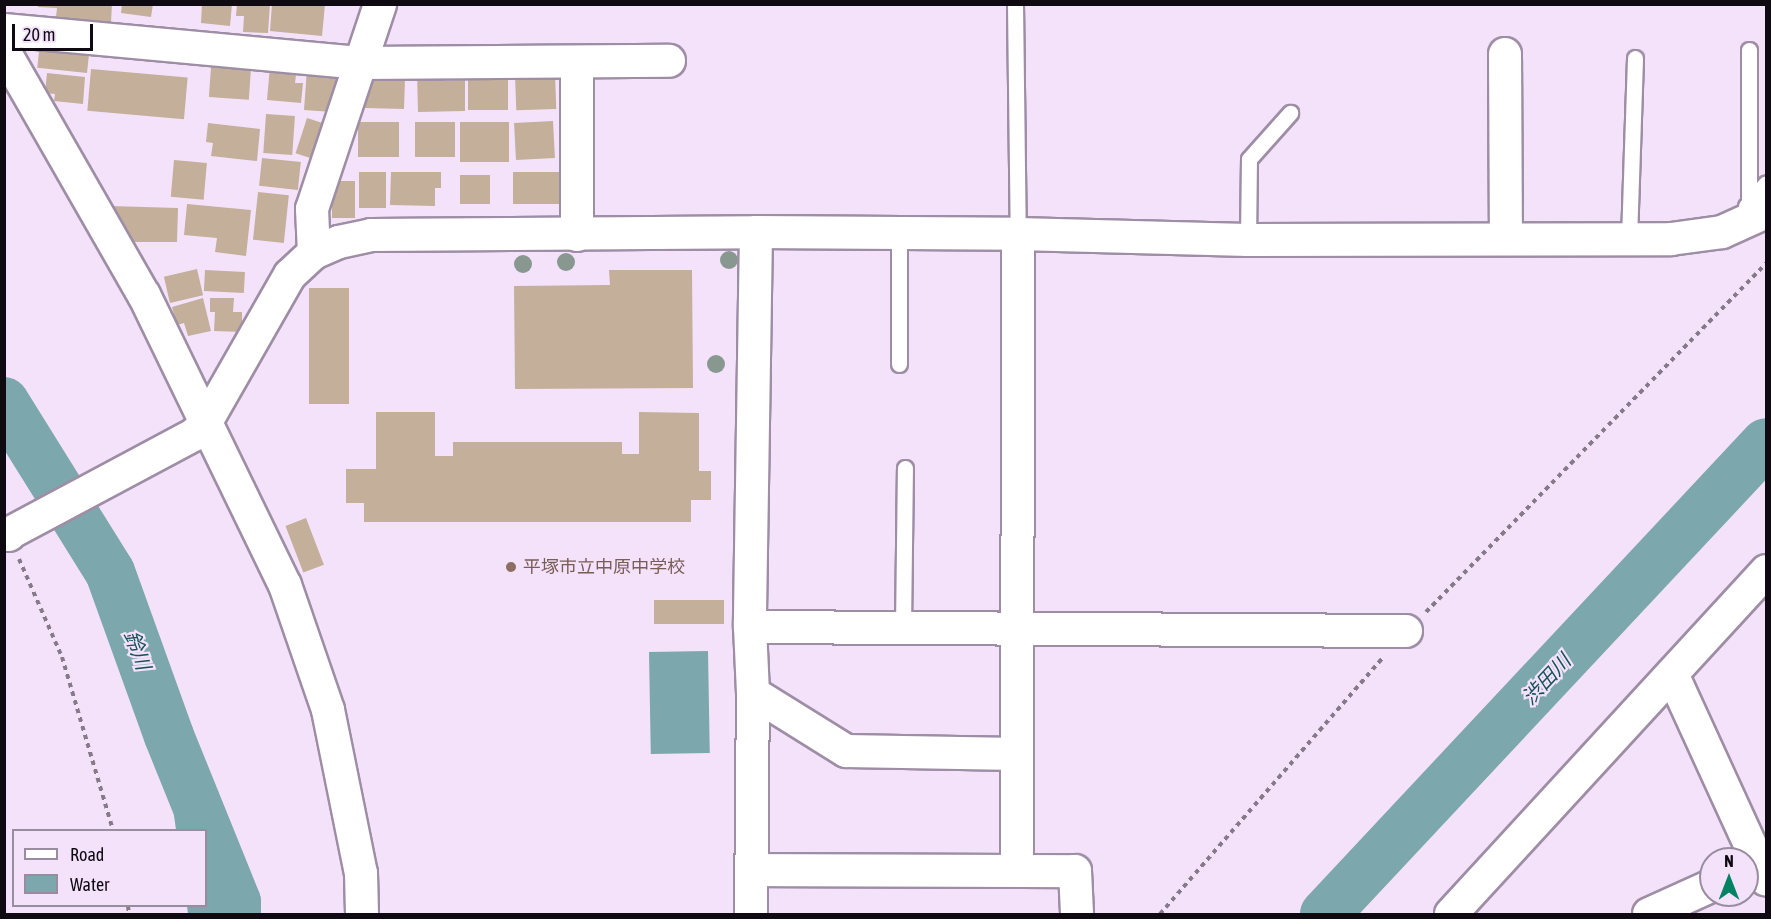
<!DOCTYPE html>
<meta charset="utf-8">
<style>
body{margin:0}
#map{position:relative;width:1771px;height:919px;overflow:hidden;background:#f4e2fb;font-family:"Asap Condensed","Noto Sans JP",sans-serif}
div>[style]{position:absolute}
.water>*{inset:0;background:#7ca7ac;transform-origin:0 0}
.river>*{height:50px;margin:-25px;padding:0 25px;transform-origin:25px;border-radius:25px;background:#7ca7ac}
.building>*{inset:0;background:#c3af9a;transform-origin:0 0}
.path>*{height:4px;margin-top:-2px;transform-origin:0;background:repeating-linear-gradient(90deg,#85798a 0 4.5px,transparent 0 9px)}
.roads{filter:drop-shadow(2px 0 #9e8ea5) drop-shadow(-2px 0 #9e8ea5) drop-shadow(0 2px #9e8ea5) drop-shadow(0 -2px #9e8ea5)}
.lane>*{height:15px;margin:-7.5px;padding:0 7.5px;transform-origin:7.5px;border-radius:7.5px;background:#fff}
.street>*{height:32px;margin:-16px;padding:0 16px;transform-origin:16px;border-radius:16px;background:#fff}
.secondary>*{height:33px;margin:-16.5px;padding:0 16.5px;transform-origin:16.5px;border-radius:16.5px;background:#fff}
.trees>*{width:18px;height:18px;margin:-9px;border-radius:50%;background:#889890}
.dots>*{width:16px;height:16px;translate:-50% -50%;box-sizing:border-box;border:3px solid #f4e2fb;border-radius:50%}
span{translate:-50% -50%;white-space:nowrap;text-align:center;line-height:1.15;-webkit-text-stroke:4.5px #f4e2fb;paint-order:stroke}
.education-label{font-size:18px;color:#785e54}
.left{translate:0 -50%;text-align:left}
.water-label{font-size:20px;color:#135258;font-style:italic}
.frame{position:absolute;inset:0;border:6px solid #0f0a12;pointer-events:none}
.legend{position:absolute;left:12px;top:829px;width:195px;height:78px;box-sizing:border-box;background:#f4e2fb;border:2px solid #988c9e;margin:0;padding:8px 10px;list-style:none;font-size:18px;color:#0f0a12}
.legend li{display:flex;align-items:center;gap:12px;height:30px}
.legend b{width:30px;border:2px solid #988c9e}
.north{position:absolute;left:1699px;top:847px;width:60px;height:60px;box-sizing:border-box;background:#f4e2fb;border:2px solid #988c9e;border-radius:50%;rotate:0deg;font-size:16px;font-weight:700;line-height:24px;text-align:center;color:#0f0a12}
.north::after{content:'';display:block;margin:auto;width:21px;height:27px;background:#008264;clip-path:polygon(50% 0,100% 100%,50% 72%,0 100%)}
.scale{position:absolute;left:12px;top:24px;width:81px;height:27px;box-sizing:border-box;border:3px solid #0f0a12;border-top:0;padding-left:8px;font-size:18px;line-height:21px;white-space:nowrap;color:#0f0a12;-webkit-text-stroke:4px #f4e2fb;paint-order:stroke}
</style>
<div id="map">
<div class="water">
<div style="left:708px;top:651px;width:102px;height:59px;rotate:89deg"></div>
<div style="clip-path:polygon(160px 710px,199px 830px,176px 830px)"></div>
<div style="clip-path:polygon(206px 851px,226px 914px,188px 914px,187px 906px,206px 906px)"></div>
</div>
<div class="river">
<div style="left:4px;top:402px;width:200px;rotate:58.1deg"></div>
<div style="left:110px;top:572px;width:174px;rotate:70.2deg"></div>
<div style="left:169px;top:736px;width:179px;rotate:68deg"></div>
<div style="left:236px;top:902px;width:12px;rotate:90deg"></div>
<div style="left:1325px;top:914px;width:645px;rotate:-46.88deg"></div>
</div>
<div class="building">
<div style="clip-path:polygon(38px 4px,112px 4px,111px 22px,56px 17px,57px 8px,38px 7px)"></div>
<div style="clip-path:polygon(122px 4px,153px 4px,151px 17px,121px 13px)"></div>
<div style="clip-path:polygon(202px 4px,232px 4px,230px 26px,201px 23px)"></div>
<div style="clip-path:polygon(237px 4px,270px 4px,268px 33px,243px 32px,244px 16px,236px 16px)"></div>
<div style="clip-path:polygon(272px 4px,325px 4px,322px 36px,270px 31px)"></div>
<div style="left:40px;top:42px;width:50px;height:26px;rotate:6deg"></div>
<div style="clip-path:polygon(270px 66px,288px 68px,288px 74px,296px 75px,295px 83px,303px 83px,301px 103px,267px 100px)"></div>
<div style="left:211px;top:67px;width:40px;height:30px;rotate:4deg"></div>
<div style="left:91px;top:69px;width:97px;height:42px;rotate:5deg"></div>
<div style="clip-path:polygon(307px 69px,341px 72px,340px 87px,334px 87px,332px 112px,304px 110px)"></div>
<div style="clip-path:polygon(47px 73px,85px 77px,83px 104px,54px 101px,55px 94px,45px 93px)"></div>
<div style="clip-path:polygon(417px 73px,445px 73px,445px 81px,465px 80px,465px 111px,418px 112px)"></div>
<div style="left:555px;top:73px;width:36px;height:40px;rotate:88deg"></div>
<div style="left:468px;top:74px;width:40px;height:36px"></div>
<div style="clip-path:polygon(371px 77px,405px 78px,404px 109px,365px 108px,365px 84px,370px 84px)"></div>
<div style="left:266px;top:114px;width:29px;height:39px;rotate:4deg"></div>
<div style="left:307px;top:118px;width:22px;height:37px;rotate:18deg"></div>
<div style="left:553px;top:121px;width:37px;height:39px;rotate:87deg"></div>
<div style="left:358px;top:122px;width:41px;height:35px"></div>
<div style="left:455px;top:122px;width:35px;height:40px;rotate:90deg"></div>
<div style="left:460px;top:122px;width:49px;height:40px"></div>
<div style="clip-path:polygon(208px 123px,260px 129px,257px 161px,211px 156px,213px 143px,206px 142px)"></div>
<div style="left:262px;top:158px;width:39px;height:28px;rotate:6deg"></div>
<div style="left:174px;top:160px;width:33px;height:37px;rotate:5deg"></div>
<div style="left:359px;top:172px;width:27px;height:36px"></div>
<div style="clip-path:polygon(391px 172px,441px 172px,441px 188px,435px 188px,435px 206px,390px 205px)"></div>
<div style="left:513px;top:172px;width:49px;height:32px"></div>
<div style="left:460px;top:175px;width:30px;height:29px"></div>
<div style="left:332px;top:181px;width:23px;height:37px"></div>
<div style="left:258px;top:192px;width:31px;height:48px;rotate:6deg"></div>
<div style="clip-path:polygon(187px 204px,251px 210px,246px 256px,215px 252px,217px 238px,184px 235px)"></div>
<div style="clip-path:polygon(110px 206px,178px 208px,177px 242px,130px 242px)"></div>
<div style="left:197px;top:269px;width:27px;height:34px;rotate:77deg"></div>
<div style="left:205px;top:270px;width:40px;height:21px;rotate:3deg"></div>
<div style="clip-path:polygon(609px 270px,692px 270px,693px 388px,515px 389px,514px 286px,610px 285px)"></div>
<div style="left:309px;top:288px;width:40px;height:116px"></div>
<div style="clip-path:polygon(203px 298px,211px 331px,188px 336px,184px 323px,177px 325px,172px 307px)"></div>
<div style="clip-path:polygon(210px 298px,234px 298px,233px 312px,242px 312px,242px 332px,214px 331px,215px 312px,210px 312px)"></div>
<div style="clip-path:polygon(376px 412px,435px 412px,435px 456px,453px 456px,453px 442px,622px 442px,622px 454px,639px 454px,639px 412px,699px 413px,699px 471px,711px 471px,711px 500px,691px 500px,691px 522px,364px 522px,364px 503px,346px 503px,346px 469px,376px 469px)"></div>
<div style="left:306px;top:518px;width:50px;height:22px;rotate:69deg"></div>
<div style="left:654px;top:600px;width:70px;height:24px"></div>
</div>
<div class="path">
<div style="left:19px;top:559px;width:107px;rotate:66.3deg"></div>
<div style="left:62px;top:657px;width:180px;rotate:73.6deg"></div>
<div style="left:1426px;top:612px;width:487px;rotate:-45.7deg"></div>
<div style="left:128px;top:906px;width:8px;rotate:83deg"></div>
<div style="left:1160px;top:914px;width:338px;rotate:-49deg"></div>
</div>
<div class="roads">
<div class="lane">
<div style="left:1015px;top:4px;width:230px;rotate:89.3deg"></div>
<div style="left:1749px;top:50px;width:152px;rotate:90deg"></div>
<div style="left:1746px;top:206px;width:30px;rotate:-49deg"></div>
<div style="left:899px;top:234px;width:130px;rotate:90deg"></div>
<div style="left:1629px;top:239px;width:181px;rotate:-88.1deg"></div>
<div style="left:1248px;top:240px;width:81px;rotate:-89.3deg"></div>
<div style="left:1249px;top:159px;width:62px;rotate:-48.3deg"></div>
<div style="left:903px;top:628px;width:160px;rotate:-89.3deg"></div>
</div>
<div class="street">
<div style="left:4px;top:30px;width:359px;rotate:5.3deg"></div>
<div style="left:361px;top:63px;width:308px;rotate:-0.4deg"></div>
<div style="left:4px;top:51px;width:281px;rotate:60.2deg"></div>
<div style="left:144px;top:295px;width:322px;rotate:64.1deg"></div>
<div style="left:285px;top:585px;width:132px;rotate:71deg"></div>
<div style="left:328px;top:710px;width:166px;rotate:78.6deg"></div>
<div style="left:361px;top:873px;width:41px;rotate:88.6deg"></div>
<div style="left:1505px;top:54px;width:185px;rotate:89.7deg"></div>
<div style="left:577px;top:62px;width:173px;rotate:90deg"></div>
<div style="left:756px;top:232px;width:395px;rotate:90.9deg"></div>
<div style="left:750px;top:627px;width:66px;rotate:87.4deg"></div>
<div style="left:753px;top:693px;width:110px;rotate:31.9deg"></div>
<div style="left:846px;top:751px;width:171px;rotate:1deg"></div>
<div style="left:314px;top:253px;width:44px;rotate:-92.6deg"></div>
<div style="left:312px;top:209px;width:216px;rotate:-71.6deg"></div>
<div style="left:8px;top:534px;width:212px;rotate:-28.1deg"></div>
<div style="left:195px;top:434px;width:16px;rotate:-47deg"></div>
<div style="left:206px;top:422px;width:169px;rotate:-60.3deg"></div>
<div style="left:290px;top:275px;width:33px;rotate:-43deg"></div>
<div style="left:314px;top:253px;width:27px;rotate:-24deg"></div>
<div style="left:339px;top:242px;width:33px;rotate:-12deg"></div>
<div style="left:371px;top:235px;width:385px;rotate:-0.4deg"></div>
<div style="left:756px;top:232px;width:262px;rotate:0.4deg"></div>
<div style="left:1018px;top:234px;width:230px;rotate:1.5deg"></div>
<div style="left:1248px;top:240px;width:423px;rotate:-0.1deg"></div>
<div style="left:1671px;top:239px;width:51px;rotate:-7.8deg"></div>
<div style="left:1722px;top:232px;width:48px;rotate:-24.4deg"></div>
<div style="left:750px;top:627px;width:656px;rotate:0.35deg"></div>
<div style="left:1672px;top:674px;width:226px;rotate:65.4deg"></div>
<div style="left:751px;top:870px;width:324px;rotate:0.2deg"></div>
<div style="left:1075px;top:871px;width:43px;rotate:87.3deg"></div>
<div style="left:1017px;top:870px;width:636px;rotate:-89.91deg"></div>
<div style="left:751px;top:914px;width:221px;rotate:-89.5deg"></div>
<div style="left:1451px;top:914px;width:466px;rotate:-47.4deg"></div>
<div style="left:1649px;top:914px;width:68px;rotate:-24.3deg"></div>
</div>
<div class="secondary">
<div style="left:4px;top:534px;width:4px"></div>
</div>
</div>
<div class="trees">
<div style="left:729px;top:260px"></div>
<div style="left:566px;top:262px"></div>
<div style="left:523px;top:264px"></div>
<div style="left:716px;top:364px"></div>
</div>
<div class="dots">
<div style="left:511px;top:567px;background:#8d6e63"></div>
</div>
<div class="education-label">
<span class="left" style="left:523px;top:567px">平塚市立中原中学校</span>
</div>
<div class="water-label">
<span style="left:138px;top:650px;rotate:70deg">鈴川</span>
<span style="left:1546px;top:679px;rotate:-47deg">渋田川</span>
</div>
<div class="frame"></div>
<ul class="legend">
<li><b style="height:8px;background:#fff"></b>Road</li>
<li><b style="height:16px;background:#7ca7ac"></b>Water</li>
</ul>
<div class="north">N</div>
<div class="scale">20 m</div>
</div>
